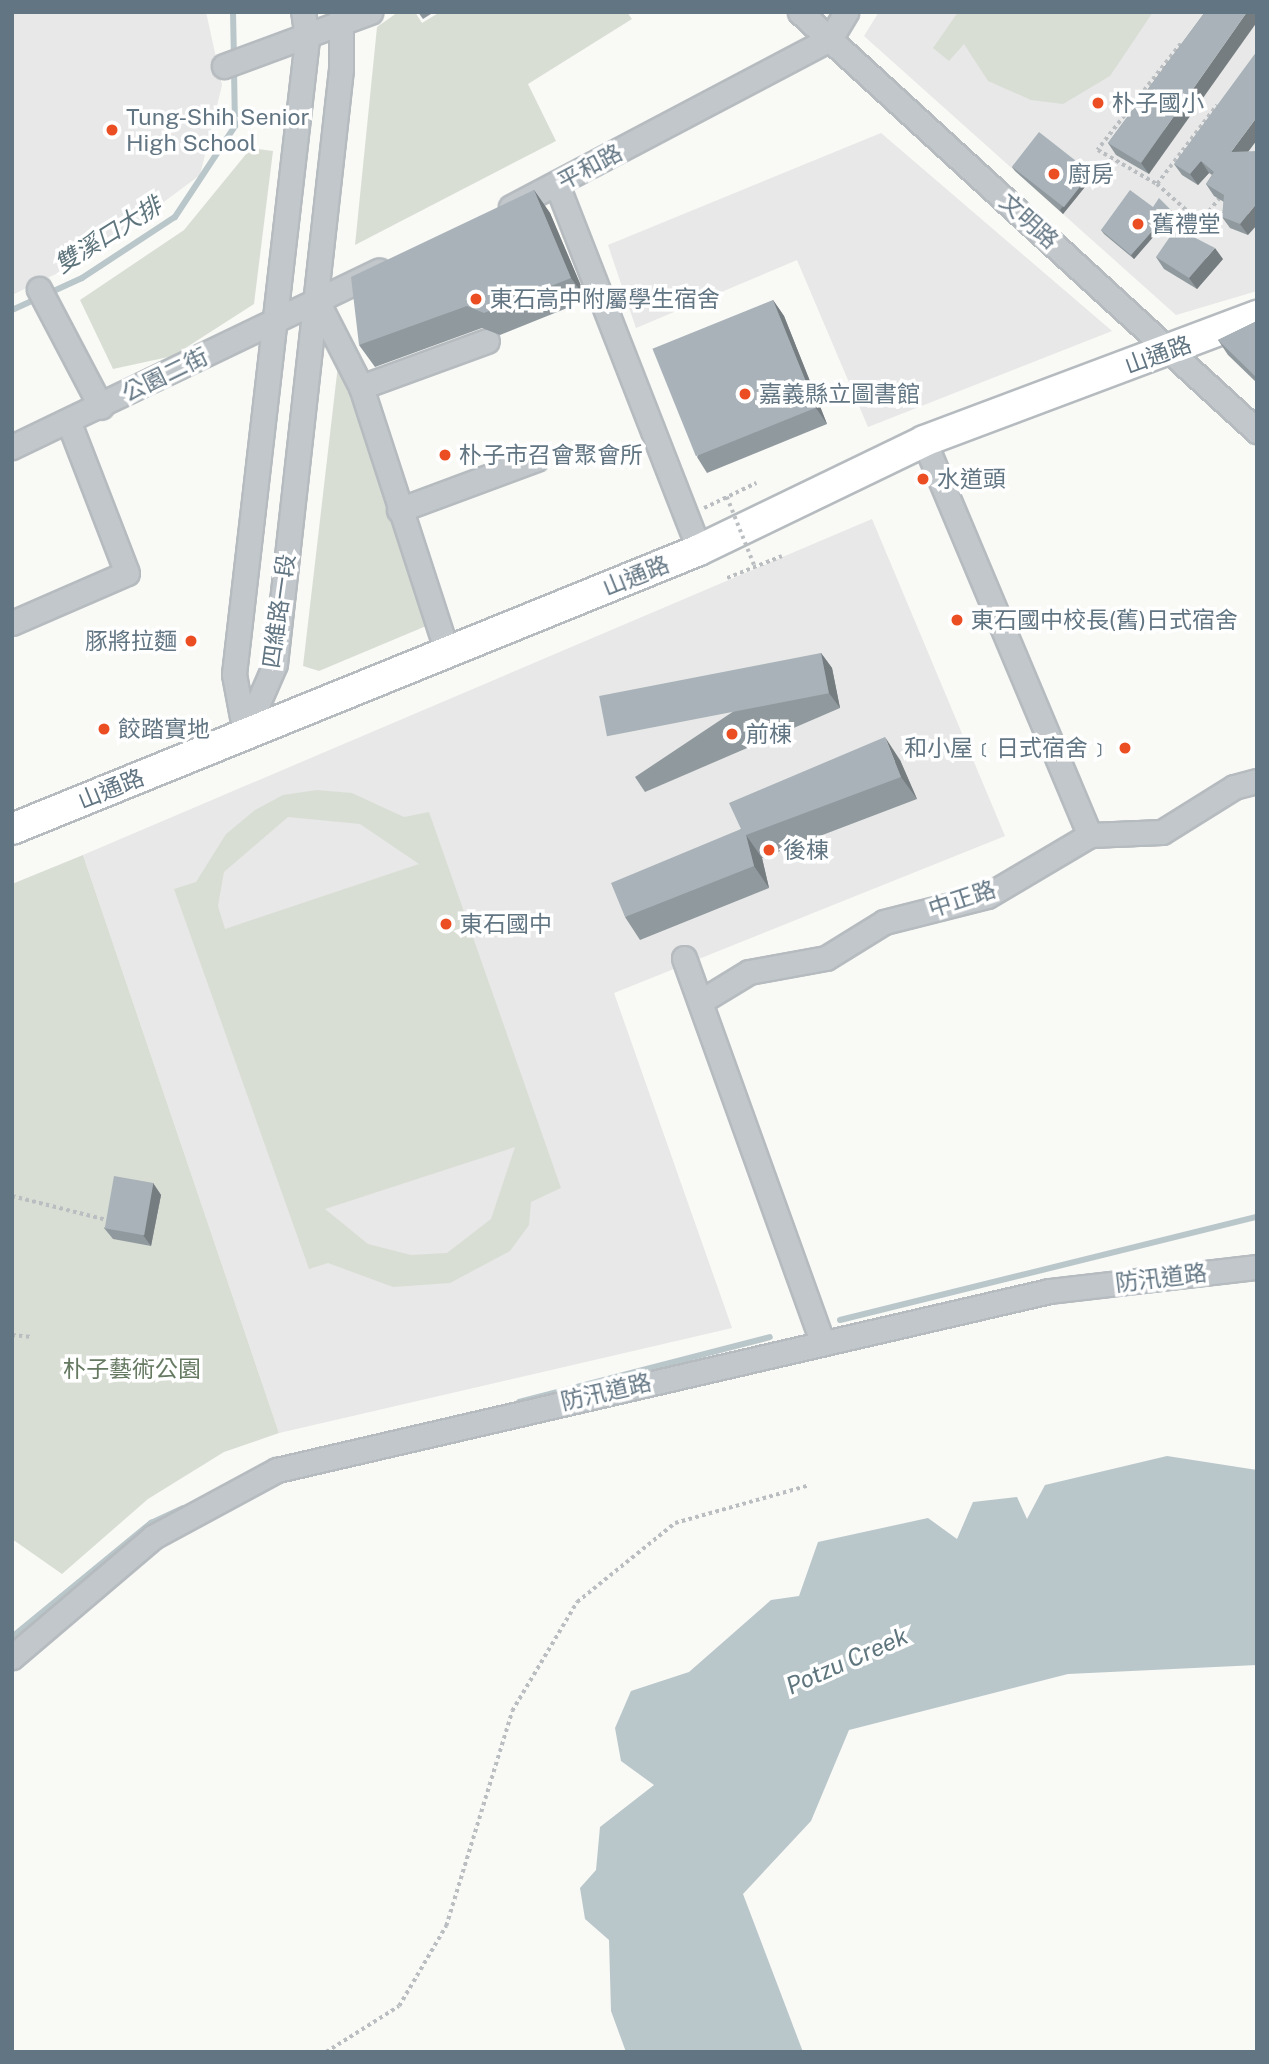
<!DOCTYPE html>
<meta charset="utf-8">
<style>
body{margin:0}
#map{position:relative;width:1269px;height:2064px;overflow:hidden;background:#f9f9f6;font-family:"Public Sans","Noto Sans TC",sans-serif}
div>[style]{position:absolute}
.built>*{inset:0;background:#e7e8e7}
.green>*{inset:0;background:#d9ded5}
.water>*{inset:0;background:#b9c6ca}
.stream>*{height:6px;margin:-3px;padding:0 3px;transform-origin:3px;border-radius:3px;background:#b9c6ca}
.path>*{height:3.5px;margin-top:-1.75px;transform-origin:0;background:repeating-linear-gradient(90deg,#babec1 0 3.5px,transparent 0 7px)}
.roads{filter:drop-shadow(2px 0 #b5bbbf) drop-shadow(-2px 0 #b5bbbf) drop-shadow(0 2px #b5bbbf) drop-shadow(0 -2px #b5bbbf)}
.minor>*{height:23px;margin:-11.5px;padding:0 11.5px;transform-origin:11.5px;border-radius:11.5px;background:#c2c7cb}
.major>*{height:30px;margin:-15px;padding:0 15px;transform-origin:15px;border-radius:15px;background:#fff}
.path-bridge>*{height:3.5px;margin-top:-1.75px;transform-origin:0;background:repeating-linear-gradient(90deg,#babec1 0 3.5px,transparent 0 7px)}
.wall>*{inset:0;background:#90999e}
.shaded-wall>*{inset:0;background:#767d81}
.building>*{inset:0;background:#a8b2b8;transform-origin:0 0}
.dots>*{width:19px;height:19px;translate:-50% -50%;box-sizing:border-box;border:4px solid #fff;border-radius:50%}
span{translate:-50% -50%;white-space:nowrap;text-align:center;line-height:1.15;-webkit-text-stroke:7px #fff;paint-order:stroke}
.poi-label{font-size:23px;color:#627583}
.left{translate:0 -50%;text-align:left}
.right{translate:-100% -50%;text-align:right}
.street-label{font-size:23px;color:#627583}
.park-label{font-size:23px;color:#667a62}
.water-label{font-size:24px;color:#5e757d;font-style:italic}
.frame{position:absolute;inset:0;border:14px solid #627583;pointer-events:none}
</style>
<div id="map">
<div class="built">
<div style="clip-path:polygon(12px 12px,206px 12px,222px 85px,200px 175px,87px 259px,12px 295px)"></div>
<div style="clip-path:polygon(879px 12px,1257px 12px,1257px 291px,1176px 315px,864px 36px)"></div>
<div style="clip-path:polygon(881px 133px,1112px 331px,868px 427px,797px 260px,636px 328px,608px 245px)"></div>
<div style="clip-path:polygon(872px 519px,1005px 836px,614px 993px,732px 1328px,279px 1433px,83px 855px)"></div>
</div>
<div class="green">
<div style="clip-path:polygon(398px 12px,415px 12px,422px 23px,440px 12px,627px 12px,632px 19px,528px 84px,556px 141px,355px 245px,377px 27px)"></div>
<div style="clip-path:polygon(958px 12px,1153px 12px,1110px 76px,1063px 104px,1031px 100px,988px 81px,964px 44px,949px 61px,933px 48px)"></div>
<div style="clip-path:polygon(251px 148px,273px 151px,254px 304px,173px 356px,113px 369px,80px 300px,184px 230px)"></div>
<div style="clip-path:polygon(340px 348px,431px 624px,319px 671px,303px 666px)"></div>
<div style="clip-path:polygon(evenodd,317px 790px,352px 793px,404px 817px,429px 812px,561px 1188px,531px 1202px,529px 1225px,510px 1251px,450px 1283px,393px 1287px,328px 1263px,309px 1269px,174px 889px,196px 882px,226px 834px,255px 810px,283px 795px,317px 790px,288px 817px,360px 824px,419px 864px,225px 929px,218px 906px,224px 872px,288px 817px,317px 790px,515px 1147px,491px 1219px,447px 1253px,411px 1255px,368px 1244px,325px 1209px,515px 1147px)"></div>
<div style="clip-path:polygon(83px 855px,279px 1433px,224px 1452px,148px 1499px,62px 1574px,12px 1539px,12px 884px)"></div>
</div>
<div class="water">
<div style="clip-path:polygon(1167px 1456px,1257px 1470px,1257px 1665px,1068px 1674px,849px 1730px,811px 1821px,743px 1894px,803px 2052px,626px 2052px,611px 2011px,609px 1940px,585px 1919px,580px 1888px,596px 1870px,600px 1827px,654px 1785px,621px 1761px,615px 1728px,631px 1691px,689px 1672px,771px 1600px,799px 1596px,818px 1542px,928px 1518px,957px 1539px,973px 1502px,1017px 1497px,1027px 1519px,1045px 1485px)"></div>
</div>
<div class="stream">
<div style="left:233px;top:12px;width:46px;rotate:88.8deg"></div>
<div style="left:12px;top:310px;width:77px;rotate:-24.6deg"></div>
<div style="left:82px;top:278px;width:111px;rotate:-33.3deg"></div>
<div style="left:175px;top:217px;width:109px;rotate:-56.6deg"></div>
<div style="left:235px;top:126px;width:58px;rotate:-91deg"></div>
<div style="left:840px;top:1320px;width:430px;rotate:-13.9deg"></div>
<div style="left:519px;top:1402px;width:259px;rotate:-14.5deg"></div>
<div style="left:12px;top:1637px;width:180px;rotate:-39.4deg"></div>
<div style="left:151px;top:1523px;width:35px;rotate:-25deg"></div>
</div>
<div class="path">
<div style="left:1181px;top:44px;width:135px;rotate:128.1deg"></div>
<div style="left:1098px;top:150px;width:68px;rotate:30deg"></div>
<div style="left:1157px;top:184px;width:57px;rotate:41.5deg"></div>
<div style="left:1200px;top:222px;width:33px;rotate:-51deg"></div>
<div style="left:1157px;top:184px;width:99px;rotate:-52.8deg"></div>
<div style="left:704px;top:508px;width:58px;rotate:-25.7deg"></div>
<div style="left:727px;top:578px;width:59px;rotate:-21.8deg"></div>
<div style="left:12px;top:1196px;width:98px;rotate:14.2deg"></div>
<div style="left:12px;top:1335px;width:20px;rotate:6deg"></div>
<div style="left:326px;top:2052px;width:86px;rotate:-32.2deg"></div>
<div style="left:399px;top:2006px;width:93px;rotate:-59.6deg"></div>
<div style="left:446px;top:1926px;width:225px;rotate:-72.9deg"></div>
<div style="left:512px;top:1711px;width:127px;rotate:-59.2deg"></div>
<div style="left:577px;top:1602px;width:126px;rotate:-38.9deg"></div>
<div style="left:675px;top:1523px;width:137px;rotate:-15.7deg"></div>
</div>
<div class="roads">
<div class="minor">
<div style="left:800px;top:12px;width:620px;rotate:42.52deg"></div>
<div style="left:224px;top:66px;width:156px;rotate:-20.3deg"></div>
<div style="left:557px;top:185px;width:392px;rotate:68.7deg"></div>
<div style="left:511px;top:207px;width:361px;rotate:-27.8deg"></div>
<div style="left:830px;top:39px;width:31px;rotate:-59deg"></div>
<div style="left:39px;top:289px;width:133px;rotate:62.3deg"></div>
<div style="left:316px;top:299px;width:99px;rotate:62.9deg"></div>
<div style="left:361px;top:387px;width:279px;rotate:72deg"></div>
<div style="left:361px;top:387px;width:134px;rotate:-20.1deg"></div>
<div style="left:924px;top:441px;width:428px;rotate:67.2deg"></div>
<div style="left:12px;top:447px;width:407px;rotate:-25.7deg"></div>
<div style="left:399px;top:510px;width:146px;rotate:-20.4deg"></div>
<div style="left:12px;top:623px;width:125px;rotate:-23.5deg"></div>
<div style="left:127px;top:573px;width:161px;rotate:-111.1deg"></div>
<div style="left:245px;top:733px;width:75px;rotate:-66.5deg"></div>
<div style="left:275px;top:664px;width:599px;rotate:-83.67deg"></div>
<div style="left:341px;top:69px;width:57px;rotate:-90deg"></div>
<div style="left:245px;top:733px;width:60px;rotate:-100.6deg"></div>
<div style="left:234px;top:674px;width:639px;rotate:-83.44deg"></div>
<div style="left:307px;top:39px;width:27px;rotate:-98deg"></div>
<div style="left:684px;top:958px;width:408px;rotate:70.2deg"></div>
<div style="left:703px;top:1000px;width:54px;rotate:-31.3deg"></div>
<div style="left:749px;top:972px;width:78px;rotate:-10.3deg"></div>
<div style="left:826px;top:958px;width:68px;rotate:-31.8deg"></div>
<div style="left:884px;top:922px;width:106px;rotate:-14.2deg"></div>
<div style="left:987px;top:896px;width:120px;rotate:-30.6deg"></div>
<div style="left:1090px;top:835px;width:72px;rotate:-2.4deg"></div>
<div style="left:1162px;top:832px;width:85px;rotate:-32deg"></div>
<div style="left:1234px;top:787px;width:24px;rotate:-15deg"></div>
<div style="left:12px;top:1657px;width:185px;rotate:-40.4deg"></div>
<div style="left:153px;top:1537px;width:141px;rotate:-28.4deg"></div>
<div style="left:277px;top:1470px;width:792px;rotate:-13.05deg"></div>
<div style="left:1049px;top:1291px;width:209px;rotate:-6.6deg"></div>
</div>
<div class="major">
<div style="left:12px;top:829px;width:741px;rotate:-22.1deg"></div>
<div style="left:699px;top:550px;width:250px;rotate:-25.8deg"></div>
<div style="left:924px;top:441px;width:356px;rotate:-20.6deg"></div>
</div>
</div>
<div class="path-bridge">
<div style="left:727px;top:497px;width:75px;rotate:68.2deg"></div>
</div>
<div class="wall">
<div style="clip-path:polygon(418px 12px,434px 12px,423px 19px)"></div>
<div style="clip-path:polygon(1205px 12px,1149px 174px,1116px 155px,1108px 143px)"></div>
<div style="clip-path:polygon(1248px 151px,1248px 235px,1230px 228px,1222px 217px,1224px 202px,1214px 196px,1206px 184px,1212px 175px,1209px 173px,1198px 185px,1182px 175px,1174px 164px)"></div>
<div style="clip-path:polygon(1012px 167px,1091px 173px,1093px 177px,1063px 214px,1015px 171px)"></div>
<div style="clip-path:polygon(534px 190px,550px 213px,587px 300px,500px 335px,482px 328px,375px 367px,359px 345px)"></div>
<div style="clip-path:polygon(1153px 207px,1174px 213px,1134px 259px,1104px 234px,1101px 230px)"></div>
<div style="clip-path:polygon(1156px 257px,1223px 259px,1197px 289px,1164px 269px)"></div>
<div style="clip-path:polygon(773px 300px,784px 316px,827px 424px,707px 473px,697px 457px)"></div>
<div style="clip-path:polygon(1257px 321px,1257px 383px,1228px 355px,1218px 340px)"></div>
<div style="clip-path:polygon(821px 653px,832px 668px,840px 708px,645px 792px,635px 777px)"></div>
<div style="clip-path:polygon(900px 760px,917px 799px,762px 858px,769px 888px,640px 940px,625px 917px,741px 829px)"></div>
<div style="clip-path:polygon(153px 1183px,161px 1195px,151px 1246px,113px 1239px,104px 1228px)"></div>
</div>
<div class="shaded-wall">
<div style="clip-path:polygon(1247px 12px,1257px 12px,1257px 22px,1149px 174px,1141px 163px)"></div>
<div style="clip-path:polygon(1257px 117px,1257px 140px,1239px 164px,1231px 152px)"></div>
<div style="clip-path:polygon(1201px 161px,1209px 173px,1198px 185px,1190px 174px)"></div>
<div style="clip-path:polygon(1091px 173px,1093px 177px,1063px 214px,1060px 210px)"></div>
<div style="clip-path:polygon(534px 190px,550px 213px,587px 300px,571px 278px)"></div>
<div style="clip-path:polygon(1257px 203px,1257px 225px,1248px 235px,1240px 224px)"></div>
<div style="clip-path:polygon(1171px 210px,1174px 213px,1134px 259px,1131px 255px)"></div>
<div style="clip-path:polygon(1215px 248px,1223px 259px,1197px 289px,1189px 278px)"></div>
<div style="clip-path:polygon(773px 300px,784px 316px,827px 424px,816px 408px)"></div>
<div style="clip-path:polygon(821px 653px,832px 668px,840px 708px,829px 693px)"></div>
<div style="clip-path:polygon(885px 737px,900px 760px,917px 799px,901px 777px)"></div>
<div style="clip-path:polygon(746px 835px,762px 858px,769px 888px,754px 866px)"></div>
<div style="clip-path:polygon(153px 1183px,161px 1195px,151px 1246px,143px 1235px)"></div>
</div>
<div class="building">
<div style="clip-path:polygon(1205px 12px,1247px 12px,1141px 163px,1108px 143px)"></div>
<div style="clip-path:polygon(1257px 51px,1257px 117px,1231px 152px,1257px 151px,1257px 203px,1240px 224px,1222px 217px,1224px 195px,1206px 184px,1214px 172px,1201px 161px,1190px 174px,1174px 164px)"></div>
<div style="left:1039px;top:132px;width:66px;height:44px;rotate:38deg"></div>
<div style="clip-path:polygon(534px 190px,571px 278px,484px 313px,467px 306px,359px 345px,351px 277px)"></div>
<div style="clip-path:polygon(1130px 190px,1153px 207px,1159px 198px,1171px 210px,1131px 255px,1101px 230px)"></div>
<div style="clip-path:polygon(1176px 228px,1215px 248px,1189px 278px,1156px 257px)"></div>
<div style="left:773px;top:300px;width:116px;height:130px;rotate:68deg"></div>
<div style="clip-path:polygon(1257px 321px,1257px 378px,1218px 340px)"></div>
<div style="left:821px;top:653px;width:41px;height:226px;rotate:79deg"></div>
<div style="clip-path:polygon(885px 737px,901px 777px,746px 835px,754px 866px,625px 917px,611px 883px,741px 829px,729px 803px)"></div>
<div style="left:114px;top:1176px;width:40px;height:53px;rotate:10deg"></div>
</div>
<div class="dots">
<div style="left:1098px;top:103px;background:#ec4e23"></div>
<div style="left:112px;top:130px;background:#ec4e23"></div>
<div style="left:1054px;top:174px;background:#ec4e23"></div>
<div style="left:1138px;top:224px;background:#ec4e23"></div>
<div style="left:476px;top:299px;background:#ec4e23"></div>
<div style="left:745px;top:394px;background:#ec4e23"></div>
<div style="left:445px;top:455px;background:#ec4e23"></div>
<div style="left:923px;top:479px;background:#ec4e23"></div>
<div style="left:957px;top:620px;background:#ec4e23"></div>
<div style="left:191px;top:641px;background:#ec4e23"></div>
<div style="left:104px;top:729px;background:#ec4e23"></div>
<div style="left:732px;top:734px;background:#ec4e23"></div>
<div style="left:1125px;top:748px;background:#ec4e23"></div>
<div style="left:769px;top:850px;background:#ec4e23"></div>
<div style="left:446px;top:924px;background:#ec4e23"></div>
</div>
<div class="poi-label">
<span class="left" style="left:1112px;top:103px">朴子國小</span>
<span class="left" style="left:126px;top:130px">Tung-Shih Senior<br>High School</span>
<span class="left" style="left:1068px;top:174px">廚房</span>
<span class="left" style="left:1152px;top:224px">舊禮堂</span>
<span class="left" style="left:490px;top:299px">東石高中附屬學生宿舍</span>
<span class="left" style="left:759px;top:394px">嘉義縣立圖書館</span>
<span class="left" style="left:459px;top:455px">朴子市召會聚會所</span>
<span class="left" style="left:937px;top:479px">水道頭</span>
<span class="left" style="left:971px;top:620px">東石國中校長(舊)日式宿舍</span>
<span class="right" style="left:177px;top:641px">豚將拉麵</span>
<span class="left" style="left:118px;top:729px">餃踏實地</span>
<span class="left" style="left:746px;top:734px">前棟</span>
<span class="right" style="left:1111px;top:748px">和小屋﹝日式宿舍﹞</span>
<span class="left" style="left:783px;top:850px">後棟</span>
<span class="left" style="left:460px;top:924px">東石國中</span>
</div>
<div class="street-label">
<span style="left:590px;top:167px;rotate:-28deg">平和路</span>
<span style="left:1029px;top:221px;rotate:42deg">文明路</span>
<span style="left:1158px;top:355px;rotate:-20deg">山通路</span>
<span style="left:165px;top:375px;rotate:-26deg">公園二街</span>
<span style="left:636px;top:576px;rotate:-22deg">山通路</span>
<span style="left:279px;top:611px;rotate:-82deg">四維路一段</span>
<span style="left:111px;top:789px;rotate:-22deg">山通路</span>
<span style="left:962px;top:899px;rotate:-18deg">中正路</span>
<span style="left:1161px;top:1278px;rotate:-7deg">防汛道路</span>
<span style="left:606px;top:1392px;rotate:-13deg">防汛道路</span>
</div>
<div class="park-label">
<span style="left:132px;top:1369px">朴子藝術公園</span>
</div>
<div class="water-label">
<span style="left:108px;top:235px;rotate:-32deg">雙溪口大排</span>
<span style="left:847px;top:1661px;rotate:-24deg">Potzu Creek</span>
</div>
<div class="frame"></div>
</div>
